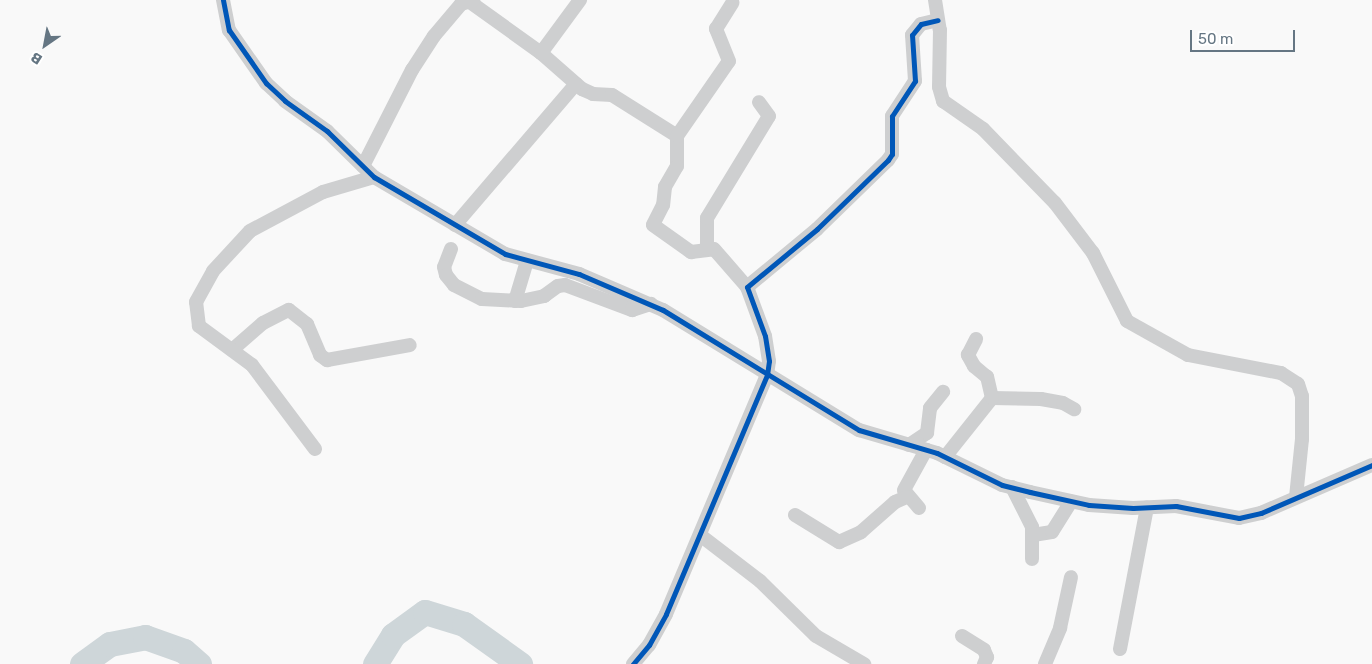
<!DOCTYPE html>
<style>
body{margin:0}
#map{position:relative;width:1372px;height:664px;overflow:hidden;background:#f9f9f9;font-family:Rubik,sans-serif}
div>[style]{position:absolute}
.river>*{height:25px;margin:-12.5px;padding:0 12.5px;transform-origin:12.5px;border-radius:12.5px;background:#ced6d9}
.minor>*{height:14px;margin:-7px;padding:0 7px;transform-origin:7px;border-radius:7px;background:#cecfd0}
.cycleway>*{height:5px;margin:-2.5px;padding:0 2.5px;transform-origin:2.5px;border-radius:2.5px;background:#0057b8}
span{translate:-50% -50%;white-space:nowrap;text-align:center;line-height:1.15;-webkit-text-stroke:5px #fff;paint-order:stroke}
.north{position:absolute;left:20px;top:20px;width:50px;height:50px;-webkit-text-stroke:4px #fff;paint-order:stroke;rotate:213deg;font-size:14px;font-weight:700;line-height:20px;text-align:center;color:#657683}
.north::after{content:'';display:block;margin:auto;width:18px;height:22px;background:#657683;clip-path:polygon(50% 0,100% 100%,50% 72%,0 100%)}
.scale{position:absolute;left:1190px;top:30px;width:105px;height:22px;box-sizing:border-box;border:2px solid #657683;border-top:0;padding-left:6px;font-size:15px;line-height:18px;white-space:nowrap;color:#657683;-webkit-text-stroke:4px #fff;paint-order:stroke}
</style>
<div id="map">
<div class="river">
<div style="left:82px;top:664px;width:34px;rotate:-36deg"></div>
<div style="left:110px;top:644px;width:36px;rotate:-11deg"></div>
<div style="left:145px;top:637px;width:41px;rotate:19.7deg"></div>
<div style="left:184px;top:651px;width:20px;rotate:41deg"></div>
<div style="left:375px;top:664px;width:34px;rotate:-58deg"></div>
<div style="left:393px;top:635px;width:39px;rotate:-36deg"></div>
<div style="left:425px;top:612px;width:41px;rotate:17.1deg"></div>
<div style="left:464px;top:624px;width:69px;rotate:35.5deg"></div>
</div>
<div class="minor">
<div style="left:223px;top:0;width:31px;rotate:79deg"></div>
<div style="left:229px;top:30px;width:65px;rotate:55.1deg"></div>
<div style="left:266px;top:83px;width:26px;rotate:43deg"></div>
<div style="left:285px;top:101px;width:52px;rotate:35.5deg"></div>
<div style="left:327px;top:131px;width:66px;rotate:44.4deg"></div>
<div style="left:374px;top:177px;width:152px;rotate:30.4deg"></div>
<div style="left:505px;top:254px;width:77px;rotate:15.1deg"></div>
<div style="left:579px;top:274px;width:91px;rotate:23.2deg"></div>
<div style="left:663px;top:310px;width:230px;rotate:31.5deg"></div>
<div style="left:859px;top:430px;width:81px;rotate:16.4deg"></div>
<div style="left:937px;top:453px;width:72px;rotate:26.2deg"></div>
<div style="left:1002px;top:485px;width:29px;rotate:14deg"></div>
<div style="left:1030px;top:492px;width:60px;rotate:12.4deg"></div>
<div style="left:1089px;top:505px;width:44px;rotate:3.9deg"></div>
<div style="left:1133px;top:508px;width:43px;rotate:-2.7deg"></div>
<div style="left:1176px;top:506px;width:64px;rotate:10.8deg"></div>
<div style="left:1239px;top:518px;width:23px;rotate:-13deg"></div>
<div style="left:1261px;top:513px;width:121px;rotate:-23.4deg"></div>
<div style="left:935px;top:0;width:30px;rotate:81deg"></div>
<div style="left:940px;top:30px;width:57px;rotate:91deg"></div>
<div style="left:939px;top:87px;width:15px;rotate:74deg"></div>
<div style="left:943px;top:101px;width:49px;rotate:35deg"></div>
<div style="left:983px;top:129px;width:103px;rotate:45.8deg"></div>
<div style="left:1055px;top:203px;width:63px;rotate:52.8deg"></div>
<div style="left:1093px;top:253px;width:76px;rotate:63.4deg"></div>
<div style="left:1127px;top:321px;width:70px;rotate:29.1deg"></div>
<div style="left:1188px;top:355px;width:95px;rotate:11deg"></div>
<div style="left:1281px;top:373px;width:20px;rotate:33deg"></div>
<div style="left:1298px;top:384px;width:13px;rotate:72deg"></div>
<div style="left:1302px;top:396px;width:43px;rotate:90deg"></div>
<div style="left:1302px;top:439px;width:58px;rotate:95.9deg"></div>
<div style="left:470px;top:2px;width:87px;rotate:35.7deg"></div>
<div style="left:541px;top:53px;width:55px;rotate:41.3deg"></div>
<div style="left:582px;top:89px;width:12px;rotate:24deg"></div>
<div style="left:593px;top:94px;width:19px;rotate:3deg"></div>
<div style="left:612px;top:95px;width:77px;rotate:32.2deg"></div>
<div style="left:677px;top:136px;width:30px;rotate:90deg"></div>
<div style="left:677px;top:166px;width:24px;rotate:120deg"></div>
<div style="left:665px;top:187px;width:18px;rotate:96deg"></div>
<div style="left:663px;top:205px;width:22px;rotate:117deg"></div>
<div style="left:653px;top:225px;width:47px;rotate:35.4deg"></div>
<div style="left:691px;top:252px;width:23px;rotate:-7deg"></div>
<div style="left:714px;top:249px;width:50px;rotate:49deg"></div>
<div style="left:541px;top:53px;width:66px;rotate:-53.7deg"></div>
<div style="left:677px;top:136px;width:91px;rotate:-55.3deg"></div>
<div style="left:729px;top:61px;width:35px;rotate:-112deg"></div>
<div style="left:716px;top:29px;width:31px;rotate:-58deg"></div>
<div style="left:363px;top:166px;width:108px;rotate:-63deg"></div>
<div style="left:412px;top:70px;width:40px;rotate:-57.1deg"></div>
<div style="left:434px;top:36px;width:42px;rotate:-49.8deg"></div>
<div style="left:461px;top:4px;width:13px;rotate:-18deg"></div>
<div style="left:455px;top:225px;width:186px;rotate:-49.4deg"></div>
<div style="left:451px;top:249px;width:19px;rotate:111deg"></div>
<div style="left:444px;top:267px;width:8px;rotate:76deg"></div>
<div style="left:446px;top:275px;width:13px;rotate:51deg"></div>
<div style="left:454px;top:285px;width:31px;rotate:27deg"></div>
<div style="left:482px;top:299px;width:39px;rotate:3deg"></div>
<div style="left:521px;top:301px;width:24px;rotate:-12deg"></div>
<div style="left:544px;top:296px;width:17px;rotate:-36deg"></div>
<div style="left:558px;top:286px;width:7px;rotate:-8deg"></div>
<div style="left:565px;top:285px;width:72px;rotate:20.5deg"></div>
<div style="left:632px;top:310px;width:20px;rotate:-18deg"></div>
<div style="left:707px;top:249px;width:31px;rotate:-90deg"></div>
<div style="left:707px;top:218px;width:119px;rotate:-58.7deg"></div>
<div style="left:769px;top:116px;width:17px;rotate:-126deg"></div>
<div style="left:515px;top:301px;width:42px;rotate:-73.3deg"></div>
<div style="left:232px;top:350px;width:41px;rotate:-41.1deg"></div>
<div style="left:263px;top:323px;width:29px;rotate:-27deg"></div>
<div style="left:289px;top:310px;width:23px;rotate:38deg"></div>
<div style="left:307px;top:324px;width:34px;rotate:67deg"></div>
<div style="left:320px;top:355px;width:9px;rotate:36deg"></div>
<div style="left:327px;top:360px;width:84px;rotate:-10.2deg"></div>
<div style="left:992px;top:398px;width:49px;rotate:1.2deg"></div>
<div style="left:1041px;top:399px;width:22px;rotate:10deg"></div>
<div style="left:1063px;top:403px;width:13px;rotate:29deg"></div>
<div style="left:909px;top:445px;width:22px;rotate:-34deg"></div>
<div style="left:927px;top:433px;width:25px;rotate:-83deg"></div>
<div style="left:930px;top:408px;width:21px;rotate:-51deg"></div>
<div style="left:315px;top:449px;width:105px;rotate:-126.9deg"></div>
<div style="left:252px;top:365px;width:66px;rotate:-143.7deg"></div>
<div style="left:199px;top:326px;width:24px;rotate:-97deg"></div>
<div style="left:196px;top:302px;width:35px;rotate:-61deg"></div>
<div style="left:213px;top:271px;width:54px;rotate:-47.2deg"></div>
<div style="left:250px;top:231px;width:83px;rotate:-28.1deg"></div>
<div style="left:323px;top:192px;width:53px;rotate:-16.4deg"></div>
<div style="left:945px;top:457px;width:75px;rotate:-51.5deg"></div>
<div style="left:992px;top:398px;width:22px;rotate:-103deg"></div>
<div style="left:987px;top:377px;width:17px;rotate:-140deg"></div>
<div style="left:974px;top:366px;width:13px;rotate:-119deg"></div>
<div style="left:968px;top:355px;width:18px;rotate:-63deg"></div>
<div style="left:1012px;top:487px;width:45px;rotate:63.4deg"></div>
<div style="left:1032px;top:527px;width:32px;rotate:90deg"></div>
<div style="left:919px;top:508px;width:23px;rotate:-130deg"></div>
<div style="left:904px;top:490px;width:46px;rotate:-61.2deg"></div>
<div style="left:795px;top:515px;width:52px;rotate:31.5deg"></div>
<div style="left:839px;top:542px;width:24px;rotate:-24deg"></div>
<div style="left:861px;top:532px;width:45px;rotate:-41.4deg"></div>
<div style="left:895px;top:502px;width:13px;rotate:-23deg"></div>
<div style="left:700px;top:535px;width:76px;rotate:37.5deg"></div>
<div style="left:760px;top:581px;width:78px;rotate:44.5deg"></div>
<div style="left:816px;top:636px;width:56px;rotate:30.3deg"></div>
<div style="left:1033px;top:535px;width:19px;rotate:-9deg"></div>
<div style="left:1052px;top:532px;width:36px;rotate:-58deg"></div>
<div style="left:962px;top:636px;width:26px;rotate:32deg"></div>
<div style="left:984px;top:650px;width:8px;rotate:67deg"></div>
<div style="left:987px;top:657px;width:8px;rotate:113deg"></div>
<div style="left:1120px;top:649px;width:144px;rotate:-79.2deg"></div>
<div style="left:633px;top:664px;width:25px;rotate:-50deg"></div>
<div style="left:649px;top:645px;width:35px;rotate:-61deg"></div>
<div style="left:666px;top:614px;width:259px;rotate:-67.1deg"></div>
<div style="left:767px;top:375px;width:14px;rotate:-82deg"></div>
<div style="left:769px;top:361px;width:25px;rotate:-99deg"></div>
<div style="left:765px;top:336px;width:52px;rotate:-110.2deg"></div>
<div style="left:747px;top:287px;width:91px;rotate:-39.6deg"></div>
<div style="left:817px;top:229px;width:99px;rotate:-44.2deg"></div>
<div style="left:888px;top:160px;width:7px;rotate:-56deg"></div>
<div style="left:892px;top:154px;width:38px;rotate:-90deg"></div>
<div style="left:892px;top:116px;width:42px;rotate:-56.7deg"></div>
<div style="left:915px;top:81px;width:46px;rotate:-93.7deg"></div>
<div style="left:912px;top:35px;width:14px;rotate:-51deg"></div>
<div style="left:921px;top:24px;width:17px;rotate:-13deg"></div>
<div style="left:1045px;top:664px;width:39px;rotate:-67deg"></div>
<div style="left:1060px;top:628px;width:52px;rotate:-77.8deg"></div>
</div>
<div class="cycleway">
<div style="left:223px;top:0;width:31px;rotate:79deg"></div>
<div style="left:229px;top:30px;width:65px;rotate:55.1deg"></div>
<div style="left:266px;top:83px;width:26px;rotate:43deg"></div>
<div style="left:285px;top:101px;width:52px;rotate:35.5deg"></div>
<div style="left:327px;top:131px;width:66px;rotate:44.4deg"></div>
<div style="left:374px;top:177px;width:152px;rotate:30.4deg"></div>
<div style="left:505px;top:254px;width:77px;rotate:15.1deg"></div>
<div style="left:579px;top:274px;width:91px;rotate:23.2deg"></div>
<div style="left:663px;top:310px;width:230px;rotate:31.5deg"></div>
<div style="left:859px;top:430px;width:81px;rotate:16.4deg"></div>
<div style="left:937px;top:453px;width:72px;rotate:26.2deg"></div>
<div style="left:1002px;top:485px;width:29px;rotate:14deg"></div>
<div style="left:1030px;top:492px;width:60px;rotate:12.4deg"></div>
<div style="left:1089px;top:505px;width:44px;rotate:3.9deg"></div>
<div style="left:1133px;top:508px;width:43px;rotate:-2.7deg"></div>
<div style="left:1176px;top:506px;width:64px;rotate:10.8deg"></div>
<div style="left:1239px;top:518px;width:23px;rotate:-13deg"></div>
<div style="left:1261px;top:513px;width:121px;rotate:-23.4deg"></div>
<div style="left:633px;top:664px;width:25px;rotate:-50deg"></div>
<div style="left:649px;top:645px;width:35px;rotate:-61deg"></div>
<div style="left:666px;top:614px;width:259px;rotate:-67.1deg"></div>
<div style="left:767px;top:375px;width:14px;rotate:-82deg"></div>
<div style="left:769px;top:361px;width:25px;rotate:-99deg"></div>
<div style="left:765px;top:336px;width:52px;rotate:-110.2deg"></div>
<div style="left:747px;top:287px;width:91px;rotate:-39.6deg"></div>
<div style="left:817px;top:229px;width:99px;rotate:-44.2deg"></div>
<div style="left:888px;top:160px;width:7px;rotate:-56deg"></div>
<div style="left:892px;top:154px;width:38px;rotate:-90deg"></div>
<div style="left:892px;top:116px;width:42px;rotate:-56.7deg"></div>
<div style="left:915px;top:81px;width:46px;rotate:-93.7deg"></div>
<div style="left:912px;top:35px;width:14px;rotate:-51deg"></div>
<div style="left:921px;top:24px;width:17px;rotate:-13deg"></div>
</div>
<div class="north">B</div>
<div class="scale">50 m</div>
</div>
